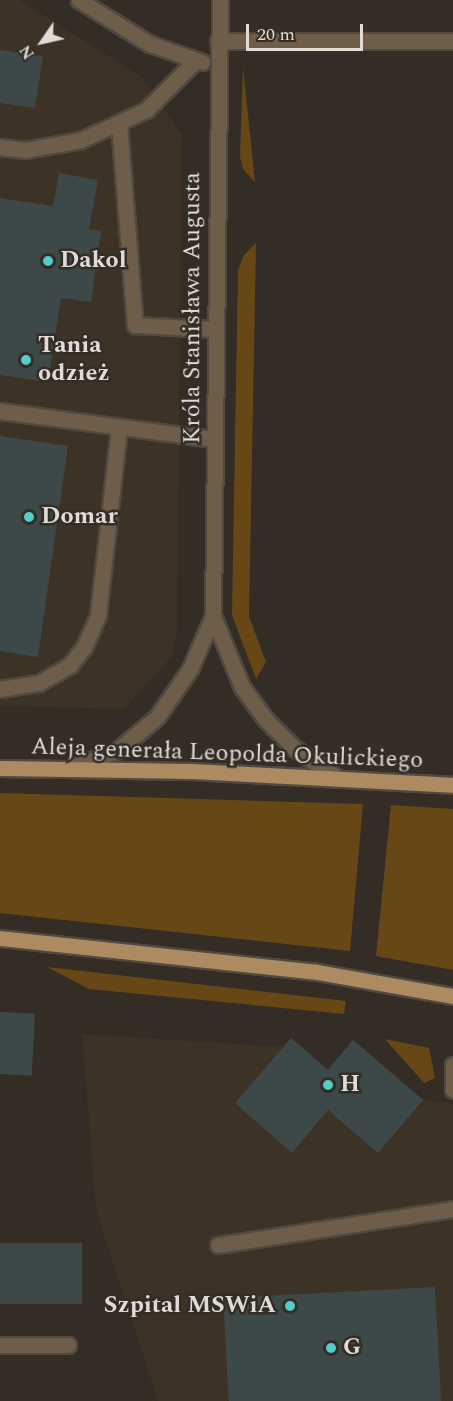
<!DOCTYPE html>
<meta charset="utf-8">
<style>
body{margin:0}
#map{position:relative;width:453px;height:1401px;overflow:hidden;background:#332d26;font-family:Spectral,serif}
div>[style]{position:absolute}
.built>*{inset:0;background:#3d3226}
.green>*{inset:0;background:#684717}
.building>*{inset:0;background:#3d4948;transform-origin:0 0}
.roads{filter:drop-shadow(2px 0 #4f4942) drop-shadow(-2px 0 #4f4942) drop-shadow(0 2px #4f4942) drop-shadow(0 -2px #4f4942)}
.minor>*{height:15px;margin:-7.5px;padding:0 7.5px;transform-origin:7.5px;border-radius:7.5px;background:#6e5d49}
.major>*{height:15px;margin:-7.5px;padding:0 7.5px;transform-origin:7.5px;border-radius:7.5px;background:#ad8a60}
.dots>*{width:16px;height:16px;translate:-50% -50%;box-sizing:border-box;border:3px solid #332d26;border-radius:50%}
span{translate:-50% -50%;white-space:nowrap;text-align:center;line-height:1.15;-webkit-text-stroke:5px #332d26;paint-order:stroke}
.poi-label{font-size:24px;color:#dfdbd6;font-weight:700}
.left{translate:0 -50%;text-align:left}
.right{translate:-100% -50%;text-align:right}
.street-label{font-size:24px;color:#dfdbd6}
.north{position:absolute;left:12px;top:12px;width:60px;height:60px;-webkit-text-stroke:4px #332d26;paint-order:stroke;rotate:236deg;font-size:16px;font-weight:700;line-height:24px;text-align:center;color:#dfdbd6}
.north::after{content:'';display:block;margin:auto;width:21px;height:27px;background:#dfdbd6;clip-path:polygon(50% 0,100% 100%,50% 72%,0 100%)}
.scale{position:absolute;left:246px;top:24px;width:117px;height:27px;box-sizing:border-box;border:3px solid #dfdbd6;border-top:0;padding-left:8px;font-size:18px;line-height:21px;white-space:nowrap;color:#dfdbd6;-webkit-text-stroke:4px #332d26;paint-order:stroke}
</style>
<div id="map">
<div class="built">
<div style="clip-path:polygon(0 0,19px 0,142px 77px,182px 135px,177px 627px,173px 655px,124px 709px,0 706px)"></div>
<div style="clip-path:polygon(82px 1034px,284px 1047px,291px 1038px,328px 1069px,353px 1040px,423px 1100px,453px 1104px,453px 1401px,158px 1401px,96px 1210px)"></div>
</div>
<div class="green">
<div style="clip-path:polygon(243px 67px,255px 182px,243px 169px,240px 157px)"></div>
<div style="clip-path:polygon(256px 243px,249px 616px,266px 662px,256px 679px,232px 615px,238px 270px,244px 255px)"></div>
<div style="clip-path:polygon(0 793px,363px 804px,350px 951px,0 913px)"></div>
<div style="clip-path:polygon(391px 805px,453px 809px,453px 970px,376px 956px)"></div>
<div style="clip-path:polygon(47px 967px,346px 1001px,344px 1014px,89px 989px)"></div>
<div style="clip-path:polygon(385px 1039px,429px 1048px,435px 1078px,424px 1083px)"></div>
</div>
<div class="building">
<div style="clip-path:polygon(0 50px,43px 56px,35px 108px,0 103px)"></div>
<div style="clip-path:polygon(59px 173px,98px 180px,89px 229px,101px 231px,91px 302px,61px 298px,48px 382px,0 375px,0 198px,53px 206px)"></div>
<div style="clip-path:polygon(0 436px,68px 446px,38px 657px,0 651px)"></div>
<div style="left:0;top:1012px;width:35px;height:62px;rotate:3deg"></div>
<div style="clip-path:polygon(291px 1038px,328px 1070px,353px 1040px,423px 1100px,378px 1153px,328px 1110px,292px 1153px,235px 1103px)"></div>
<div style="left:0;top:1243px;width:82px;height:61px"></div>
<div style="left:435px;top:1287px;width:114px;height:212px;rotate:87deg"></div>
</div>
<div class="roads">
<div class="minor">
<div style="left:79px;top:0;width:84px;rotate:31.8deg"></div>
<div style="left:150px;top:44px;width:55px;rotate:19.1deg"></div>
<div style="left:220px;top:0;width:616px;rotate:90.65deg"></div>
<div style="left:213px;top:616px;width:77px;rotate:67.8deg"></div>
<div style="left:242px;top:687px;width:41px;rotate:54deg"></div>
<div style="left:266px;top:720px;width:40px;rotate:45deg"></div>
<div style="left:294px;top:748px;width:51px;rotate:34.6deg"></div>
<div style="left:218px;top:41px;width:235px"></div>
<div style="left:119px;top:123px;width:203px;rotate:85.5deg"></div>
<div style="left:135px;top:325px;width:80px;rotate:2.9deg"></div>
<div style="left:0;top:147px;width:25px;rotate:7deg"></div>
<div style="left:25px;top:150px;width:57px;rotate:-10.1deg"></div>
<div style="left:81px;top:140px;width:72px;rotate:-24.8deg"></div>
<div style="left:146px;top:110px;width:69px;rotate:-45deg"></div>
<div style="left:0;top:411px;width:216px;rotate:7.5deg"></div>
<div style="left:0;top:689px;width:39px;rotate:-9deg"></div>
<div style="left:39px;top:683px;width:36px;rotate:-30deg"></div>
<div style="left:70px;top:665px;width:23px;rotate:-52deg"></div>
<div style="left:84px;top:647px;width:35px;rotate:-66deg"></div>
<div style="left:98px;top:615px;width:188px;rotate:-83.6deg"></div>
<div style="left:67px;top:769px;width:54px;rotate:-20.4deg"></div>
<div style="left:118px;top:750px;width:51px;rotate:-40.2deg"></div>
<div style="left:157px;top:717px;width:58px;rotate:-55.5deg"></div>
<div style="left:190px;top:669px;width:58px;rotate:-66.5deg"></div>
<div style="left:453px;top:1065px;width:25px;rotate:90deg"></div>
<div style="left:218px;top:1245px;width:238px;rotate:-8.7deg"></div>
<div style="left:0;top:1345px;width:68px"></div>
</div>
<div class="major">
<div style="left:0;top:768px;width:190px;rotate:0.9deg"></div>
<div style="left:190px;top:771px;width:263px;rotate:3deg"></div>
<div style="left:0;top:938px;width:319px;rotate:6.1deg"></div>
<div style="left:317px;top:972px;width:138px;rotate:10deg"></div>
</div>
</div>
<div class="dots">
<div style="left:48px;top:261px;background:#53cdc9"></div>
<div style="left:26px;top:360px;background:#53cdc9"></div>
<div style="left:29px;top:517px;background:#53cdc9"></div>
<div style="left:328px;top:1085px;background:#53cdc9"></div>
<div style="left:290px;top:1306px;background:#53cdc9"></div>
<div style="left:331px;top:1348px;background:#53cdc9"></div>
</div>
<div class="poi-label">
<span class="left" style="left:60px;top:261px">Dakol</span>
<span class="left" style="left:38px;top:360px">Tania<br>odzież</span>
<span class="left" style="left:41px;top:517px">Domar</span>
<span class="left" style="left:340px;top:1085px">H</span>
<span class="right" style="left:276px;top:1306px">Szpital MSWiA</span>
<span class="left" style="left:343px;top:1348px">G</span>
</div>
<div class="street-label">
<span style="left:193px;top:308px;rotate:-90deg">Króla Stanisława Augusta</span>
<span style="left:227px;top:754px;rotate:2deg">Aleja generała Leopolda Okulickiego</span>
</div>
<div class="north">N</div>
<div class="scale">20 m</div>
</div>
